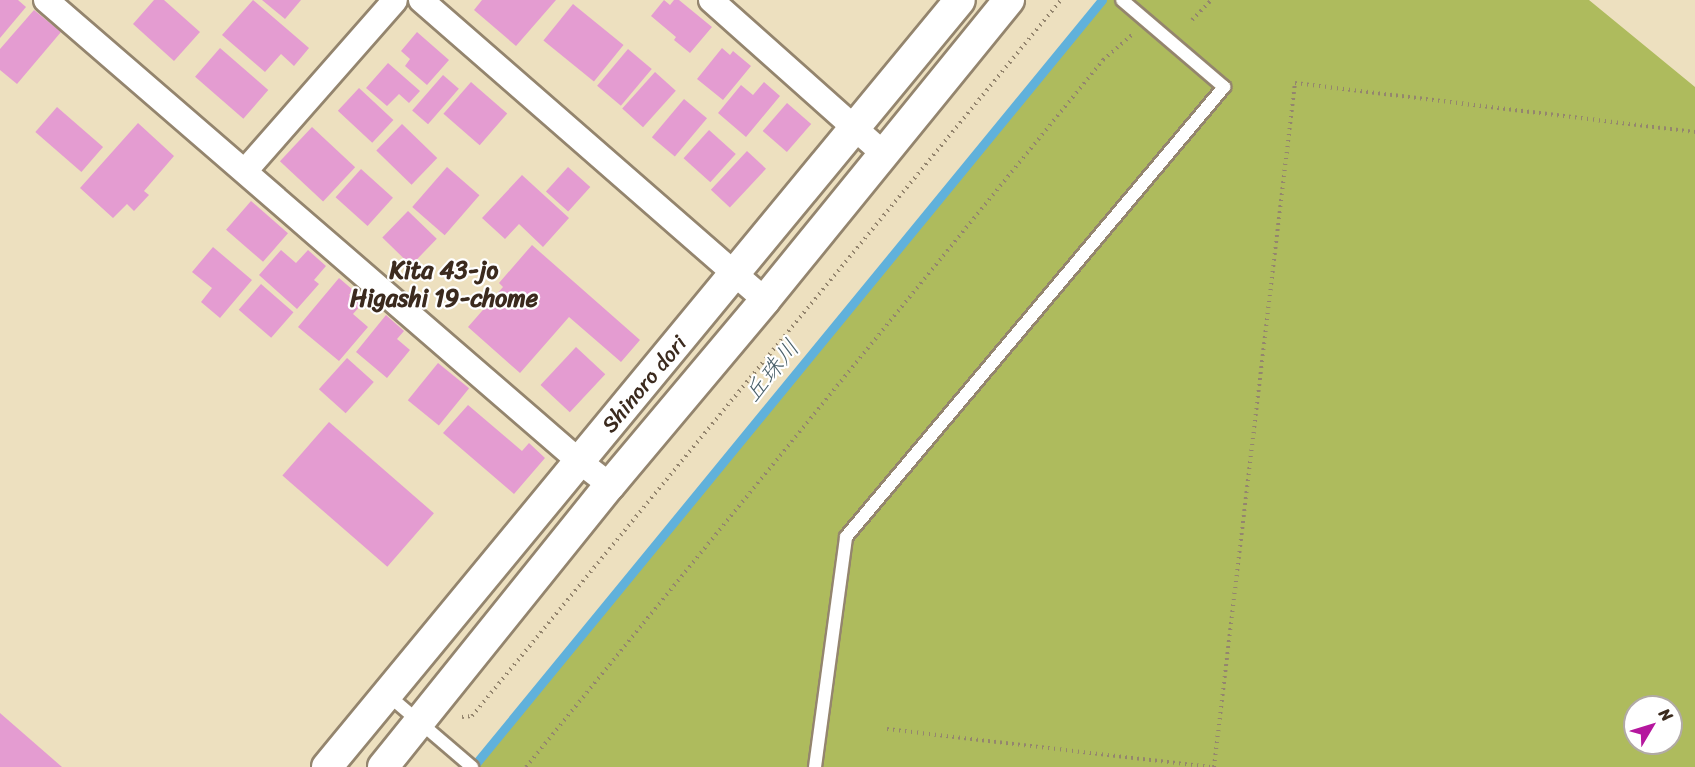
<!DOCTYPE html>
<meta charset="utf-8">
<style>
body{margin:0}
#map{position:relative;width:1695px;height:767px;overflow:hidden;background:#ede0bf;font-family:Sriracha,"Klee One",sans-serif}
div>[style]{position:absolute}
.green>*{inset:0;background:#aebb5d}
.stream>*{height:9px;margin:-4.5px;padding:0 4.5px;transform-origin:4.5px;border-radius:4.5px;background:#60b1db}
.building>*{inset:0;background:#e49cd1;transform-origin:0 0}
.path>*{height:4px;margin-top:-2px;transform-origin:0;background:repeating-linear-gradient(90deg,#94856e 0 1.5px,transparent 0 6px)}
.roads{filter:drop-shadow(2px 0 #94856e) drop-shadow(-2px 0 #94856e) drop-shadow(0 2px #94856e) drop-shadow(0 -2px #94856e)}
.service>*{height:12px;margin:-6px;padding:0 6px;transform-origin:6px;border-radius:6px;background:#fff}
.minor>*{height:24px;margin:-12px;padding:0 12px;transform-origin:12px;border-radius:12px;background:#fff}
.tertiary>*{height:30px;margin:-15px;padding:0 15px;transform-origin:15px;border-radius:15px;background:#fff}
span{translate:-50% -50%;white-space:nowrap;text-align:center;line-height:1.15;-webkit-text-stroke:4.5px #fff;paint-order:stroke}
.street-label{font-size:22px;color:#3b2a1e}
.neighbourhood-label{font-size:24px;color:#3b2a1e;font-weight:700}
.water-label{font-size:24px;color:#4a606a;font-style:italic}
.north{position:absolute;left:1623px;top:695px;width:60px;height:60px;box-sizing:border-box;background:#fff;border:2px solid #b1aaa5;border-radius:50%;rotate:52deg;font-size:16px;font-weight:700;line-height:24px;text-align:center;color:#3b2a1e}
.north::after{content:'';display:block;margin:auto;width:21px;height:27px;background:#b5179e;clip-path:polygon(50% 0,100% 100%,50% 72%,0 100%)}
</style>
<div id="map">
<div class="green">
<div style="clip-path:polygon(evenodd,1102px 0,1589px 0,1695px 87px,1695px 767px,473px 767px,1102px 0,1635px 707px,1671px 707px,1671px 743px,1635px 743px,1635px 707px)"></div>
</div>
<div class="stream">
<div style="left:473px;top:767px;width:992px;rotate:-50.65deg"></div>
</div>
<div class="building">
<div style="clip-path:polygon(0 0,18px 0,26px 7px,0 38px)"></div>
<div style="clip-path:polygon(154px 0,164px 0,200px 32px,174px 61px,133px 24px)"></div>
<div style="clip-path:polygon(253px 0,309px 48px,294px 66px,281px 54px,265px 72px,222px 35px)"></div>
<div style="clip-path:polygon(262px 0,301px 0,285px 19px)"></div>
<div style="clip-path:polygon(482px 0,556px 0,516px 46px,474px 10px)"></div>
<div style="clip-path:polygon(664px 0,670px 5px,674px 0,679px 0,712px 27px,690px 53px,674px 40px,676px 37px,651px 16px)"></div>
<div style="left:573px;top:4px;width:65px;height:47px;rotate:39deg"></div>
<div style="clip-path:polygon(34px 10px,61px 32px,17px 84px,0 70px,0 49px)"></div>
<div style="clip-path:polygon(417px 32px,449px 60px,427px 85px,405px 66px,410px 59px,401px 51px)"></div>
<div style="left:220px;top:48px;width:64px;height:38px;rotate:41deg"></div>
<div style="clip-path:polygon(722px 48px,730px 55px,733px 51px,751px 66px,723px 100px,697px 79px)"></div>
<div style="left:628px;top:49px;width:31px;height:48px;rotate:40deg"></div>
<div style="clip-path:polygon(388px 63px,420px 91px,409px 103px,399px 94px,387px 106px,366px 88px)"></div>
<div style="left:655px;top:72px;width:28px;height:49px;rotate:42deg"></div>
<div style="left:443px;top:75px;width:21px;height:47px;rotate:41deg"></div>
<div style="left:471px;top:82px;width:48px;height:42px;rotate:41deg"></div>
<div style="clip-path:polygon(764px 82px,780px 96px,746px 137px,718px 113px,741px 85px,753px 95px)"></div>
<div style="left:359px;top:88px;width:47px;height:31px;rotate:43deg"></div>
<div style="left:684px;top:99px;width:30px;height:50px;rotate:40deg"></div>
<div style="left:787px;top:103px;width:32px;height:37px;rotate:41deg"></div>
<div style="left:57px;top:107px;width:61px;height:33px;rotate:41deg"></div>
<div style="clip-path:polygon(138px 123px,174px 156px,144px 191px,149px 195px,134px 211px,127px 204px,113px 218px,80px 188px)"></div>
<div style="left:402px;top:124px;width:49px;height:37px;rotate:44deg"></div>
<div style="left:312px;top:127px;width:59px;height:47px;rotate:43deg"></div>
<div style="left:709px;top:130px;width:36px;height:38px;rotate:42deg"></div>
<div style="left:747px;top:151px;width:26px;height:53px;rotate:43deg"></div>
<div style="left:447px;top:167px;width:43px;height:53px;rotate:41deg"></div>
<div style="left:568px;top:167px;width:30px;height:33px;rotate:42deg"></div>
<div style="left:361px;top:169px;width:43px;height:38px;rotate:42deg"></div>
<div style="clip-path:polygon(522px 175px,569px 218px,543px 247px,519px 224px,505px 239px,482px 218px)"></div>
<div style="left:251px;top:201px;width:49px;height:38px;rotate:41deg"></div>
<div style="left:408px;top:211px;width:40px;height:37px;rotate:44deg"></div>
<div style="clip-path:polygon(532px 245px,640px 340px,621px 362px,569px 317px,520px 373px,468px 327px,503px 287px,499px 283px)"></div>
<div style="clip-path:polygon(213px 247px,252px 280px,220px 318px,201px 302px,212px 288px,192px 272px)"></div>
<div style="clip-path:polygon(281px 250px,296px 263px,308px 250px,326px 266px,314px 280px,319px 284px,297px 309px,259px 275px)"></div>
<div style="clip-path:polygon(339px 278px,353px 290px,349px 295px,361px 305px,353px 314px,368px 327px,339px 361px,298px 327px)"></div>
<div style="left:261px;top:284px;width:43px;height:34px;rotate:41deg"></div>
<div style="clip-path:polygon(386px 315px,404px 331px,397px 339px,410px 350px,387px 378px,356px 352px)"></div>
<div style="left:576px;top:347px;width:40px;height:52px;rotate:43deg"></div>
<div style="left:347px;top:358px;width:36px;height:42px;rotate:42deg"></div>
<div style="left:438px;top:363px;width:40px;height:48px;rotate:39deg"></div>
<div style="clip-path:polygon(468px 405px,522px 451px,529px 443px,545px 458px,514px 494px,443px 433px)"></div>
<div style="left:329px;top:422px;width:139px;height:71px;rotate:41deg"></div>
<div style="clip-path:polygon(0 713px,62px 767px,0 767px)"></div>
</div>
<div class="path">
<div style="left:1192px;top:20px;width:28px;rotate:-46deg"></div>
<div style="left:462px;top:717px;width:10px;rotate:-6deg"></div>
<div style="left:472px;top:716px;width:927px;rotate:-50.56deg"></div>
<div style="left:887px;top:729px;width:326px;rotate:6.7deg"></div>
<div style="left:526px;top:767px;width:913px;rotate:-50.78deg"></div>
<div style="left:1103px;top:60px;width:38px;rotate:-41deg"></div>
<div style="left:1214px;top:767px;width:689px;rotate:-83.25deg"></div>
<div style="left:1295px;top:83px;width:403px;rotate:7deg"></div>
</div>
<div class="roads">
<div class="service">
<div style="left:388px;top:695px;width:111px;rotate:40.6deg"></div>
<div style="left:815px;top:767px;width:232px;rotate:-82.3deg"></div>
<div style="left:846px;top:537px;width:588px;rotate:-49.97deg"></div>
<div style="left:1224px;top:87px;width:134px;rotate:-139.5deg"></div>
</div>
<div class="minor">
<div style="left:46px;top:0;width:705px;rotate:40.86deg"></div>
<div style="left:579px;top:461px;width:39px;rotate:38deg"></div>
<div style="left:421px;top:0;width:456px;rotate:41.1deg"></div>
<div style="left:711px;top:0;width:230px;rotate:41.7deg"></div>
<div style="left:245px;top:171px;width:227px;rotate:-48.7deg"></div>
</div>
<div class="tertiary">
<div style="left:327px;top:767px;width:994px;rotate:-50.47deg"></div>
<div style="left:383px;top:767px;width:362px;rotate:-51.2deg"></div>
<div style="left:610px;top:485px;width:241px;rotate:-50deg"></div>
<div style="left:765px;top:300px;width:387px;rotate:-50.9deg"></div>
</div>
</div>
<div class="street-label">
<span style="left:644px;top:384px;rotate:-50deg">Shinoro dori</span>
</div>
<div class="neighbourhood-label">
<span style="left:444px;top:285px">Kita 43-jo<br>Higashi 19-chome</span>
</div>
<div class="water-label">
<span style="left:772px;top:371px;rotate:-51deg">丘珠川</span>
</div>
<div class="north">N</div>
</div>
